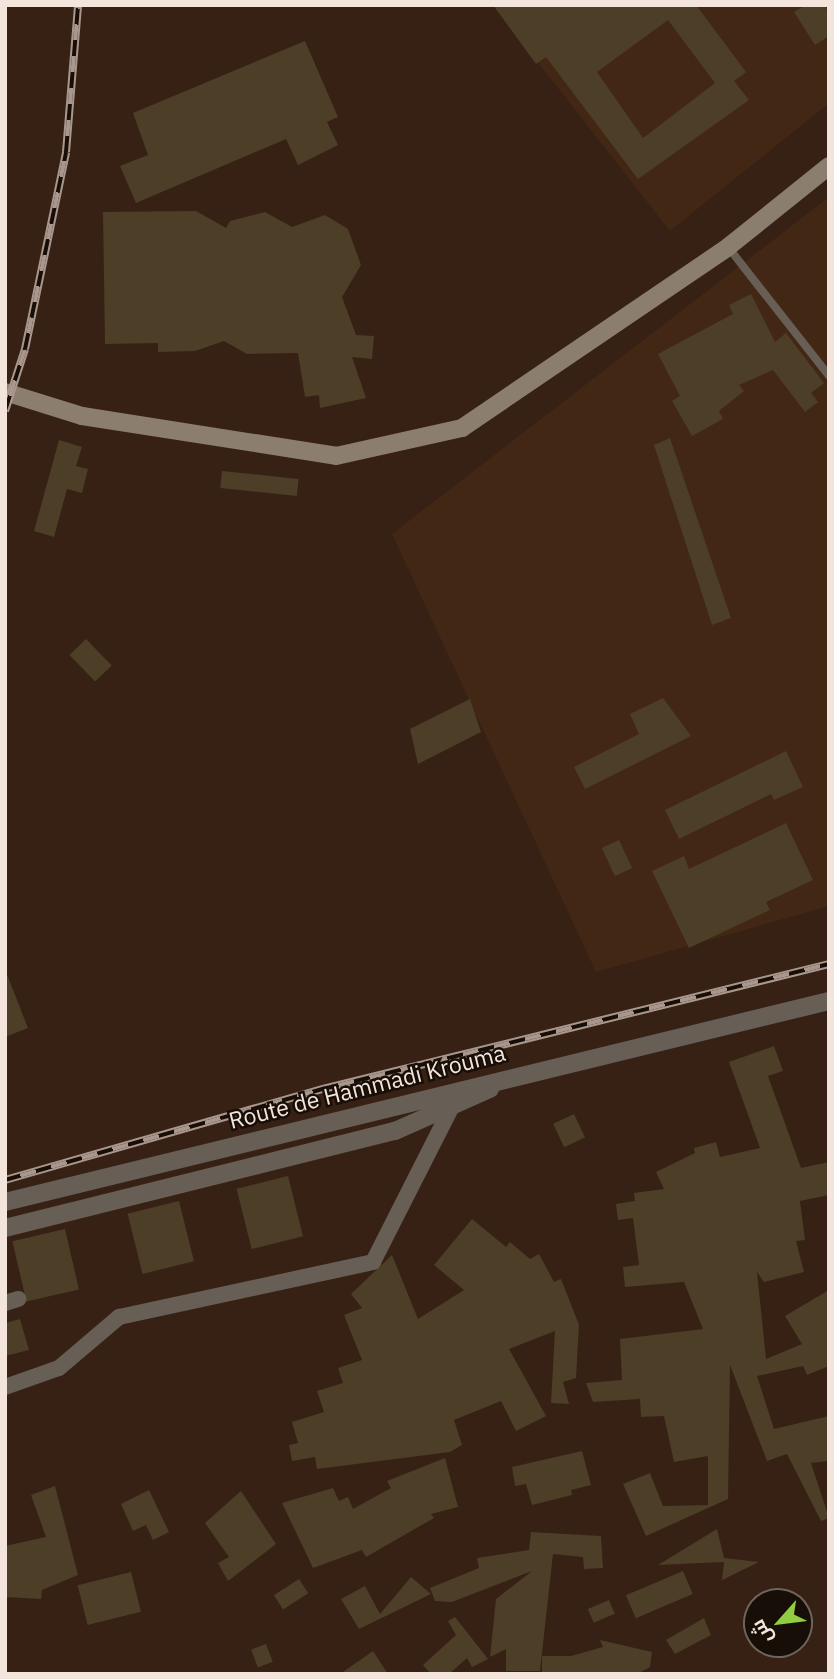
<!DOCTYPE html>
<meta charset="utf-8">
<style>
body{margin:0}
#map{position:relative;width:834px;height:1679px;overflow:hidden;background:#372114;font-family:"IBM Plex Sans",Cairo,sans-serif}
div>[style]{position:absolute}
.built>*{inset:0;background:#432715}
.building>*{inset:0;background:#4c3e27;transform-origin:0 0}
.service>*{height:8px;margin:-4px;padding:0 4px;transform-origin:4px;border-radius:4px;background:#675f55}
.minor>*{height:16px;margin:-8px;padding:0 8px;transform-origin:8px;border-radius:8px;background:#675f55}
.tertiary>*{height:18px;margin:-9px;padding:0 9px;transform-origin:9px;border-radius:9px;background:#675f55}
.secondary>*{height:18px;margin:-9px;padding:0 9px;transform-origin:9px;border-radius:9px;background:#8b7e6f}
.rail>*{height:8px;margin-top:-4px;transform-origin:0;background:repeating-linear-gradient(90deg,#170e08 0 16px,#a9978d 0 32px);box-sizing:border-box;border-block:2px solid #a9978d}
span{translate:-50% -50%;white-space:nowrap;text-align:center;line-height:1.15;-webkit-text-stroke:5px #170e08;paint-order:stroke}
.street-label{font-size:23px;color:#f3e4dc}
.frame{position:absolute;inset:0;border:7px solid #f3e4dc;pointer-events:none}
.north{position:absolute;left:743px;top:1588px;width:70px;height:70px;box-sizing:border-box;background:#170e08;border:2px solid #6f645d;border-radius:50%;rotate:242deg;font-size:19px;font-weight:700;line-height:28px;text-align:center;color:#f3e4dc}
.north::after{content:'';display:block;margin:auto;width:24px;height:32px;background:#91cd40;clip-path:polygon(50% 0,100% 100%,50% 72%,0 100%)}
</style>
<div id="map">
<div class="built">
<div style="clip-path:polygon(493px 5px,829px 5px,829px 103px,670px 231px)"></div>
<div style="clip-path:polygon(829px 197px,829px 906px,596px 972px,392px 534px)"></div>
</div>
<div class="building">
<div style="clip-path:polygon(evenodd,493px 5px,696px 5px,746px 72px,734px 81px,749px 100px,638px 179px,546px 57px,536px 64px,493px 5px,668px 20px,715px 83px,643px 138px,597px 72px,668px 20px)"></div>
<div style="clip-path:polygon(806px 5px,824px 5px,829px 13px,829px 36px,815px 45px,794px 12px)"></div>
<div style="clip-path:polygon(305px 41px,338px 117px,327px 122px,338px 145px,298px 165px,286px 139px,136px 203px,120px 166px,148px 155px,133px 113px)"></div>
<div style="clip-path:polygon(196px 211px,226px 228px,230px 221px,265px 212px,292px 227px,325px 215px,348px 229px,361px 265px,342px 297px,356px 335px,374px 336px,372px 359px,352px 357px,366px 398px,320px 408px,319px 395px,305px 397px,298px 353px,247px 354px,224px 341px,195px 351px,158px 352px,158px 343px,105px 344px,103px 212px)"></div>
<div style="clip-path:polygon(751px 294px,775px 342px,786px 333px,824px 383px,811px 393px,818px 402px,805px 412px,773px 370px,739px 385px,744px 391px,719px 411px,723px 419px,692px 436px,672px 401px,680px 396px,658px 354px,733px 314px,729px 305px)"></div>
<div style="clip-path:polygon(670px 438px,731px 618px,712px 625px,654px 445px)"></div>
<div style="clip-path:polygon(59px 440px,82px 447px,76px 466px,88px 469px,82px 493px,67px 489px,54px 537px,34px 531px)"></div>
<div style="left:222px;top:471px;width:77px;height:17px;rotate:6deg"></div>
<div style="left:86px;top:639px;width:37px;height:23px;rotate:46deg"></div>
<div style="clip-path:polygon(663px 698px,691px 736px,585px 789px,574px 767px,639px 734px,630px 714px)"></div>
<div style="clip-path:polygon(470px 699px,481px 732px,418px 764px,410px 729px)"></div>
<div style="clip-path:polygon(786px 751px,803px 787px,774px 800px,771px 794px,679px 839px,665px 810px)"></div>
<div style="clip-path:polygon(786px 823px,813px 880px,766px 902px,770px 910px,689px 948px,652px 871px,684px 856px,689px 869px)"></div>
<div style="left:619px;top:840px;width:31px;height:19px;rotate:65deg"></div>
<div style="clip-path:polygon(6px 972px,28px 1028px,5px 1037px,5px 973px)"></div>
<div style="clip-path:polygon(774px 1046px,783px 1071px,768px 1076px,801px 1168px,829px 1162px,829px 1195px,800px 1201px,805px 1240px,796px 1241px,804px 1272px,764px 1282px,757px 1272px,766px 1359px,802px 1344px,785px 1316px,829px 1290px,829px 1366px,807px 1375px,803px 1366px,757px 1376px,774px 1429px,829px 1416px,829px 1461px,811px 1463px,829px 1518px,821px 1521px,787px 1454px,767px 1461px,730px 1365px,728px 1499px,646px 1536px,623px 1484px,650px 1473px,663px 1506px,708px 1505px,708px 1456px,674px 1462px,664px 1416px,641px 1417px,640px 1399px,593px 1402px,586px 1383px,622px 1380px,620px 1339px,703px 1329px,684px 1282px,625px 1287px,623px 1267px,639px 1265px,633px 1218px,618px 1220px,616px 1204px,635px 1201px,634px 1193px,664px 1189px,656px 1172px,695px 1153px,694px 1148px,716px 1142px,720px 1157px,760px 1148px,729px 1062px)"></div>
<div style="left:574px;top:1114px;width:26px;height:23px;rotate:65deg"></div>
<div style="left:288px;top:1176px;width:62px;height:53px;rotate:76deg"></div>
<div style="left:179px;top:1201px;width:62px;height:53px;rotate:76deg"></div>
<div style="clip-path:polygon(472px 1219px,506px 1247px,510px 1242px,530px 1259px,539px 1254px,554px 1282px,561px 1279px,579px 1325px,576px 1378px,563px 1382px,569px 1404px,551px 1403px,555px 1331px,509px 1349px,546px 1416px,516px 1431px,501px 1401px,454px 1420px,462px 1445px,450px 1452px,317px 1469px,315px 1457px,292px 1461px,289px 1445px,298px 1443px,292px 1422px,324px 1412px,317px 1391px,343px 1383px,338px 1368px,362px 1360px,344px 1315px,362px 1308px,351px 1294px,392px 1255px,418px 1319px,464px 1290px,434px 1265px)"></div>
<div style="left:65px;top:1229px;width:62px;height:54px;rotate:77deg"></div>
<div style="clip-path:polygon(20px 1319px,29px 1350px,5px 1356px,5px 1323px)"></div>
<div style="clip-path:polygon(582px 1451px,591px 1485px,571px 1490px,572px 1495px,532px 1505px,526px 1484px,515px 1486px,512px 1467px)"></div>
<div style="clip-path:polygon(445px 1458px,458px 1507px,431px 1514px,434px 1518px,366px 1557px,362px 1550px,313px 1568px,282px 1503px,333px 1488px,339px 1501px,348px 1497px,353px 1509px,391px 1488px,387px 1481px)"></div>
<div style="clip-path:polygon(55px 1486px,78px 1575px,42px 1590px,41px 1599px,5px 1597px,5px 1546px,46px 1537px,31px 1495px)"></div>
<div style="clip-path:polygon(149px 1490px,169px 1532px,153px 1540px,146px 1525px,133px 1531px,121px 1504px)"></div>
<div style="clip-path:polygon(241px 1491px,276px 1544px,228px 1581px,218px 1563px,229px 1557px,205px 1523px)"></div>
<div style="clip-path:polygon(717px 1529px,724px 1558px,759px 1562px,722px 1580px,724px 1562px,658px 1565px)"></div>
<div style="clip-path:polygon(531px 1532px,601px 1536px,603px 1568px,584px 1569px,583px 1557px,553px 1554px,540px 1671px,506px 1671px,506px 1649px,490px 1657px,496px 1599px,532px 1571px,452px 1602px,435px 1601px,430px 1588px,479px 1568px,477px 1558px,529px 1550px)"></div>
<div style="left:683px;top:1571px;width:25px;height:62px;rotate:67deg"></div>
<div style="left:131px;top:1572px;width:41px;height:55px;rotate:76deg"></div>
<div style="clip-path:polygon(411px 1577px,431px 1594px,359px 1629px,341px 1599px,365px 1586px,380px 1614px)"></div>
<div style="left:299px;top:1579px;width:17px;height:30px;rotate:57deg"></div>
<div style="left:609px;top:1600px;width:15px;height:23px;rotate:67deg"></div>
<div style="clip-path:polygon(455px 1617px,488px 1659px,472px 1667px,467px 1658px,449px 1674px,431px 1674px,423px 1665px,456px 1635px,448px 1621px)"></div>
<div style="clip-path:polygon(704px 1618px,711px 1635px,675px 1654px,666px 1640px)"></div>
<div style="clip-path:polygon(600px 1640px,652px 1652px,650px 1667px,637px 1674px,542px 1672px,542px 1656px,571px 1656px,603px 1647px)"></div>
<div style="left:266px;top:1644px;width:19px;height:16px;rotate:69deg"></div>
<div style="clip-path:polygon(373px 1651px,388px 1674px,340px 1674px)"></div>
</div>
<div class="service">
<div style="left:728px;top:247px;width:164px;rotate:51.9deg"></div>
</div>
<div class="minor">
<div style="left:5px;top:1303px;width:14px;rotate:-17deg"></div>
<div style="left:5px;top:1387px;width:57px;rotate:-19.4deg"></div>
<div style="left:59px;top:1368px;width:79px;rotate:-40.4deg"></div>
<div style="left:119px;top:1317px;width:260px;rotate:-12.2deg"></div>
<div style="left:373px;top:1262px;width:175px;rotate:-63.1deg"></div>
</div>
<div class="tertiary">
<div style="left:5px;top:1202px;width:848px;rotate:-13.71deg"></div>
<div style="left:5px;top:1228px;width:402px;rotate:-14deg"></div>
<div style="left:395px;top:1131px;width:104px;rotate:-23.9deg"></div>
</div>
<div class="secondary">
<div style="left:5px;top:392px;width:81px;rotate:17.3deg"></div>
<div style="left:82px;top:416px;width:257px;rotate:8.9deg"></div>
<div style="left:336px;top:456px;width:129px;rotate:-12.5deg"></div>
<div style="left:462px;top:428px;width:322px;rotate:-34.2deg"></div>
<div style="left:728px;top:247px;width:129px;rotate:-38.7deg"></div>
</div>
<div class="rail">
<div style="left:5px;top:411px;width:65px;rotate:-72.1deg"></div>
<div style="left:25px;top:349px;width:201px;rotate:-78.2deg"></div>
<div style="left:66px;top:152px;width:147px;rotate:-85.3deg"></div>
<div style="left:5px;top:1180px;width:331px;rotate:-16deg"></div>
<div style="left:323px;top:1089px;width:521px;rotate:-13.88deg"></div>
</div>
<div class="street-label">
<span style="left:367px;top:1086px;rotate:-14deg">Route de Hammadi Krouma</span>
</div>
<div class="frame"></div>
<div class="north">ش</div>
</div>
